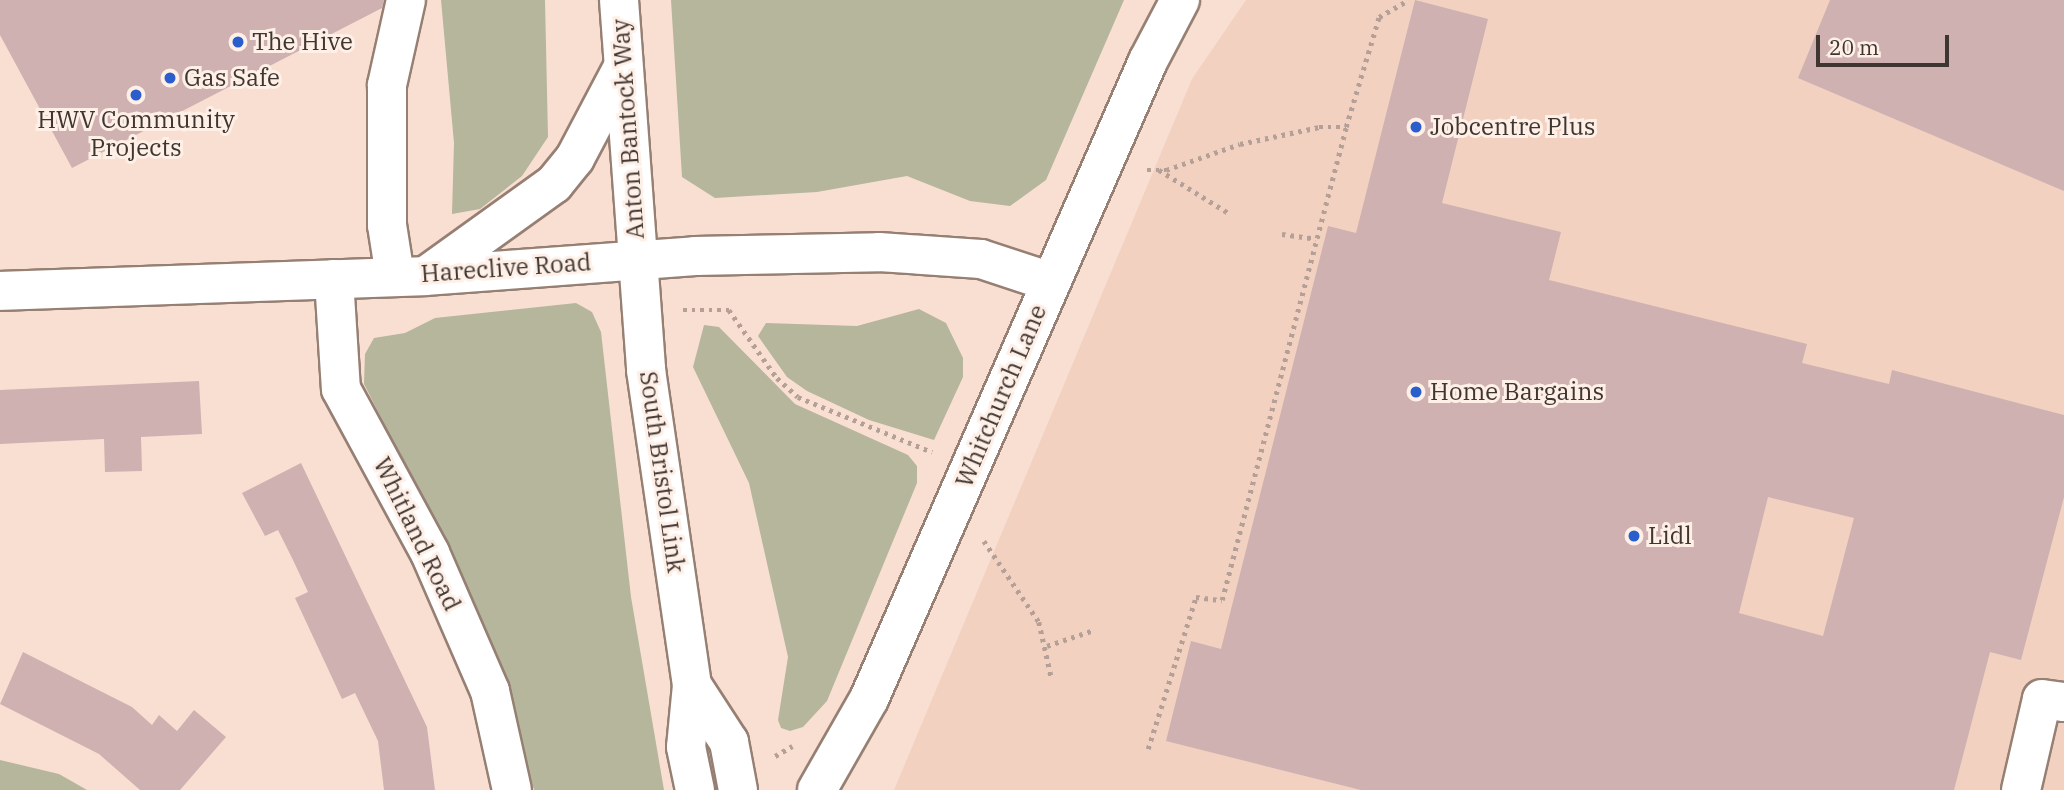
<!DOCTYPE html>
<style>
body{margin:0}
#map{position:relative;width:2064px;height:790px;overflow:hidden;background:#f9dfd2;font-family:"IBM Plex Serif",serif}
div>[style]{position:absolute}
.built>*{inset:0;background:#f2d1c0}
.green>*{inset:0;background:#b5b69b}
.building>*{inset:0;background:#ceb1b0}
.path>*{height:4.5px;margin-top:-2.25px;transform-origin:0;background:repeating-linear-gradient(90deg,#b4a096 0 3.5px,transparent 0 8.5px)}
.roads{filter:drop-shadow(2px 0 #967f73) drop-shadow(-2px 0 #967f73) drop-shadow(0 2px #967f73) drop-shadow(0 -2px #967f73)}
.minor>*{height:38px;margin:-19px;padding:0 19px;transform-origin:19px;border-radius:19px;background:#fff}
.highway>*{height:38px;margin:-19px;padding:0 19px;transform-origin:19px;border-radius:19px;background:#fff}
.dots>*{width:19px;height:19px;translate:-50% -50%;box-sizing:border-box;border:4px solid #feefe7;border-radius:50%}
span{translate:-50% -50%;white-space:nowrap;text-align:center;line-height:1.15;-webkit-text-stroke:6px #feefe7;paint-order:stroke}
.poi-label{font-size:24px;color:#403631}
.left{translate:0 -50%;text-align:left}
.street-label{font-size:24px;color:#403631}
.scale{position:absolute;left:1816px;top:35px;width:133px;height:32px;box-sizing:border-box;border:4px solid #403631;border-top:0;padding-left:9px;font-size:21px;line-height:24px;white-space:nowrap;color:#403631;-webkit-text-stroke:5px #feefe7;paint-order:stroke}
</style>
<div id="map">
<div class="built">
<div style="clip-path:polygon(1246px 0,2064px 0,2064px 790px,894px 790px,1192px 79px)"></div>
</div>
<div class="green">
<div style="clip-path:polygon(441px 0,545px 0,548px 137px,522px 176px,480px 209px,452px 214px,454px 143px)"></div>
<div style="clip-path:polygon(671px 0,1124px 0,1046px 180px,1010px 206px,970px 201px,907px 176px,817px 192px,715px 198px,682px 177px)"></div>
<div style="clip-path:polygon(576px 303px,592px 312px,601px 332px,631px 597px,664px 790px,534px 790px,506px 689px,475px 605px,364px 384px,365px 354px,374px 338px,405px 333px,435px 318px)"></div>
<div style="clip-path:polygon(919px 309px,946px 323px,963px 358px,963px 377px,934px 440px,869px 420px,807px 391px,787px 377px,758px 336px,766px 323px,857px 326px)"></div>
<div style="clip-path:polygon(704px 325px,719px 327px,795px 404px,908px 455px,917px 466px,917px 483px,827px 701px,803px 727px,790px 731px,781px 728px,778px 720px,788px 657px,749px 483px,693px 367px)"></div>
<div style="clip-path:polygon(0 760px,59px 774px,87px 790px,0 790px)"></div>
</div>
<div class="building">
<div style="clip-path:polygon(0 0,384px 0,382px 8px,72px 168px,0 35px)"></div>
<div style="clip-path:polygon(evenodd,1415px 0,1488px 19px,1442px 203px,1561px 232px,1549px 280px,1807px 344px,1802px 363px,1889px 384px,1892px 370px,2064px 415px,2064px 497px,2021px 660px,1990px 652px,1954px 790px,1361px 790px,1166px 741px,1191px 641px,1221px 649px,1328px 226px,1356px 233px,1415px 0,1768px 497px,1854px 518px,1823px 636px,1739px 613px,1768px 497px)"></div>
<div style="clip-path:polygon(1830px 0,2064px 0,2064px 191px,1798px 78px)"></div>
<div style="clip-path:polygon(199px 381px,202px 434px,141px 437px,142px 471px,105px 472px,104px 439px,0 444px,0 390px)"></div>
<div style="clip-path:polygon(301px 463px,427px 727px,435px 790px,384px 790px,378px 741px,355px 693px,342px 699px,295px 598px,308px 592px,293px 560px,278px 530px,265px 536px,242px 493px)"></div>
<div style="clip-path:polygon(23px 652px,132px 707px,152px 725px,159px 715px,177px 731px,194px 710px,226px 737px,180px 790px,140px 790px,99px 754px,0 704px)"></div>
</div>
<div class="path">
<div style="left:1147px;top:170px;width:19px"></div>
<div style="left:1166px;top:170px;width:78px;rotate:-19.4deg"></div>
<div style="left:1240px;top:144px;width:81px;rotate:-12.1deg"></div>
<div style="left:1319px;top:127px;width:27px"></div>
<div style="left:1346px;top:127px;width:115px;rotate:-73.3deg"></div>
<div style="left:1379px;top:17px;width:34px;rotate:-30deg"></div>
<div style="left:1159px;top:170px;width:84px;rotate:31.8deg"></div>
<div style="left:1282px;top:234px;width:34px;rotate:8deg"></div>
<div style="left:683px;top:310px;width:46px"></div>
<div style="left:729px;top:310px;width:83px;rotate:54.8deg"></div>
<div style="left:777px;top:378px;width:28px;rotate:42deg"></div>
<div style="left:798px;top:397px;width:145px;rotate:22.3deg"></div>
<div style="left:984px;top:541px;width:98px;rotate:55.8deg"></div>
<div style="left:1039px;top:622px;width:59px;rotate:77.4deg"></div>
<div style="left:1047px;top:646px;width:50px;rotate:-18.8deg"></div>
<div style="left:1148px;top:749px;width:159px;rotate:-72.5deg"></div>
<div style="left:1196px;top:597px;width:26px;rotate:7deg"></div>
<div style="left:1222px;top:600px;width:489px;rotate:-75.3deg"></div>
<div style="left:775px;top:756px;width:20px;rotate:-30deg"></div>
</div>
<div class="roads">
<div class="minor">
<div style="left:430px;top:273px;width:153px;rotate:-35.7deg"></div>
<div style="left:554px;top:184px;width:33px;rotate:-51deg"></div>
<div style="left:575px;top:158px;width:103px;rotate:-62.2deg"></div>
<div style="left:395px;top:276px;width:52px;rotate:-98.9deg"></div>
<div style="left:387px;top:225px;width:140px;rotate:-90deg"></div>
<div style="left:387px;top:85px;width:87px;rotate:-77.4deg"></div>
<div style="left:334px;top:279px;width:110px;rotate:86.4deg"></div>
<div style="left:341px;top:389px;width:187px;rotate:61.5deg"></div>
<div style="left:430px;top:553px;width:150px;rotate:66.5deg"></div>
<div style="left:490px;top:691px;width:101px;rotate:77.5deg"></div>
<div style="left:0;top:291px;width:425px;rotate:-2deg"></div>
<div style="left:425px;top:276px;width:271px;rotate:-4.2deg"></div>
<div style="left:695px;top:256px;width:184px;rotate:-1.2deg"></div>
<div style="left:879px;top:252px;width:102px;rotate:3.9deg"></div>
<div style="left:981px;top:259px;width:74px;rotate:18.2deg"></div>
<div style="left:817px;top:790px;width:105px;rotate:-60.3deg"></div>
<div style="left:869px;top:699px;width:696px;rotate:-66.38deg"></div>
<div style="left:1148px;top:61px;width:69px;rotate:-62.3deg"></div>
<div style="left:2021px;top:790px;width:93px;rotate:-77deg"></div>
<div style="left:2042px;top:699px;width:22px;rotate:8deg"></div>
</div>
<div class="highway">
<div style="left:619px;top:0;width:371px;rotate:85.8deg"></div>
<div style="left:646px;top:370px;width:318px;rotate:81.7deg"></div>
<div style="left:692px;top:685px;width:62px;rotate:95.5deg"></div>
<div style="left:686px;top:747px;width:44px;rotate:78.2deg"></div>
<div style="left:692px;top:685px;width:68px;rotate:57deg"></div>
<div style="left:729px;top:742px;width:49px;rotate:79.4deg"></div>
</div>
</div>
<div class="dots">
<div style="left:238px;top:42px;background:#2a5ecc"></div>
<div style="left:170px;top:78px;background:#2a5ecc"></div>
<div style="left:136px;top:95px;background:#2a5ecc"></div>
<div style="left:1416px;top:127px;background:#2a5ecc"></div>
<div style="left:1416px;top:392px;background:#2a5ecc"></div>
<div style="left:1634px;top:536px;background:#2a5ecc"></div>
</div>
<div class="poi-label">
<span class="left" style="left:252px;top:42px">The Hive</span>
<span class="left" style="left:184px;top:78px">Gas Safe</span>
<span style="left:136px;top:134px">HWV Community<br>Projects</span>
<span class="left" style="left:1430px;top:127px">Jobcentre Plus</span>
<span class="left" style="left:1430px;top:392px">Home Bargains</span>
<span class="left" style="left:1648px;top:536px">Lidl</span>
</div>
<div class="street-label">
<span style="left:628px;top:129px;rotate:-94deg">Anton Bantock Way</span>
<span style="left:506px;top:268px;rotate:-4deg">Hareclive Road</span>
<span style="left:1001px;top:396px;rotate:-67deg">Whitchurch Lane</span>
<span style="left:662px;top:472px;rotate:82deg">South Bristol Link</span>
<span style="left:417px;top:534px;rotate:64deg">Whitland Road</span>
</div>
<div class="scale">20 m</div>
</div>
